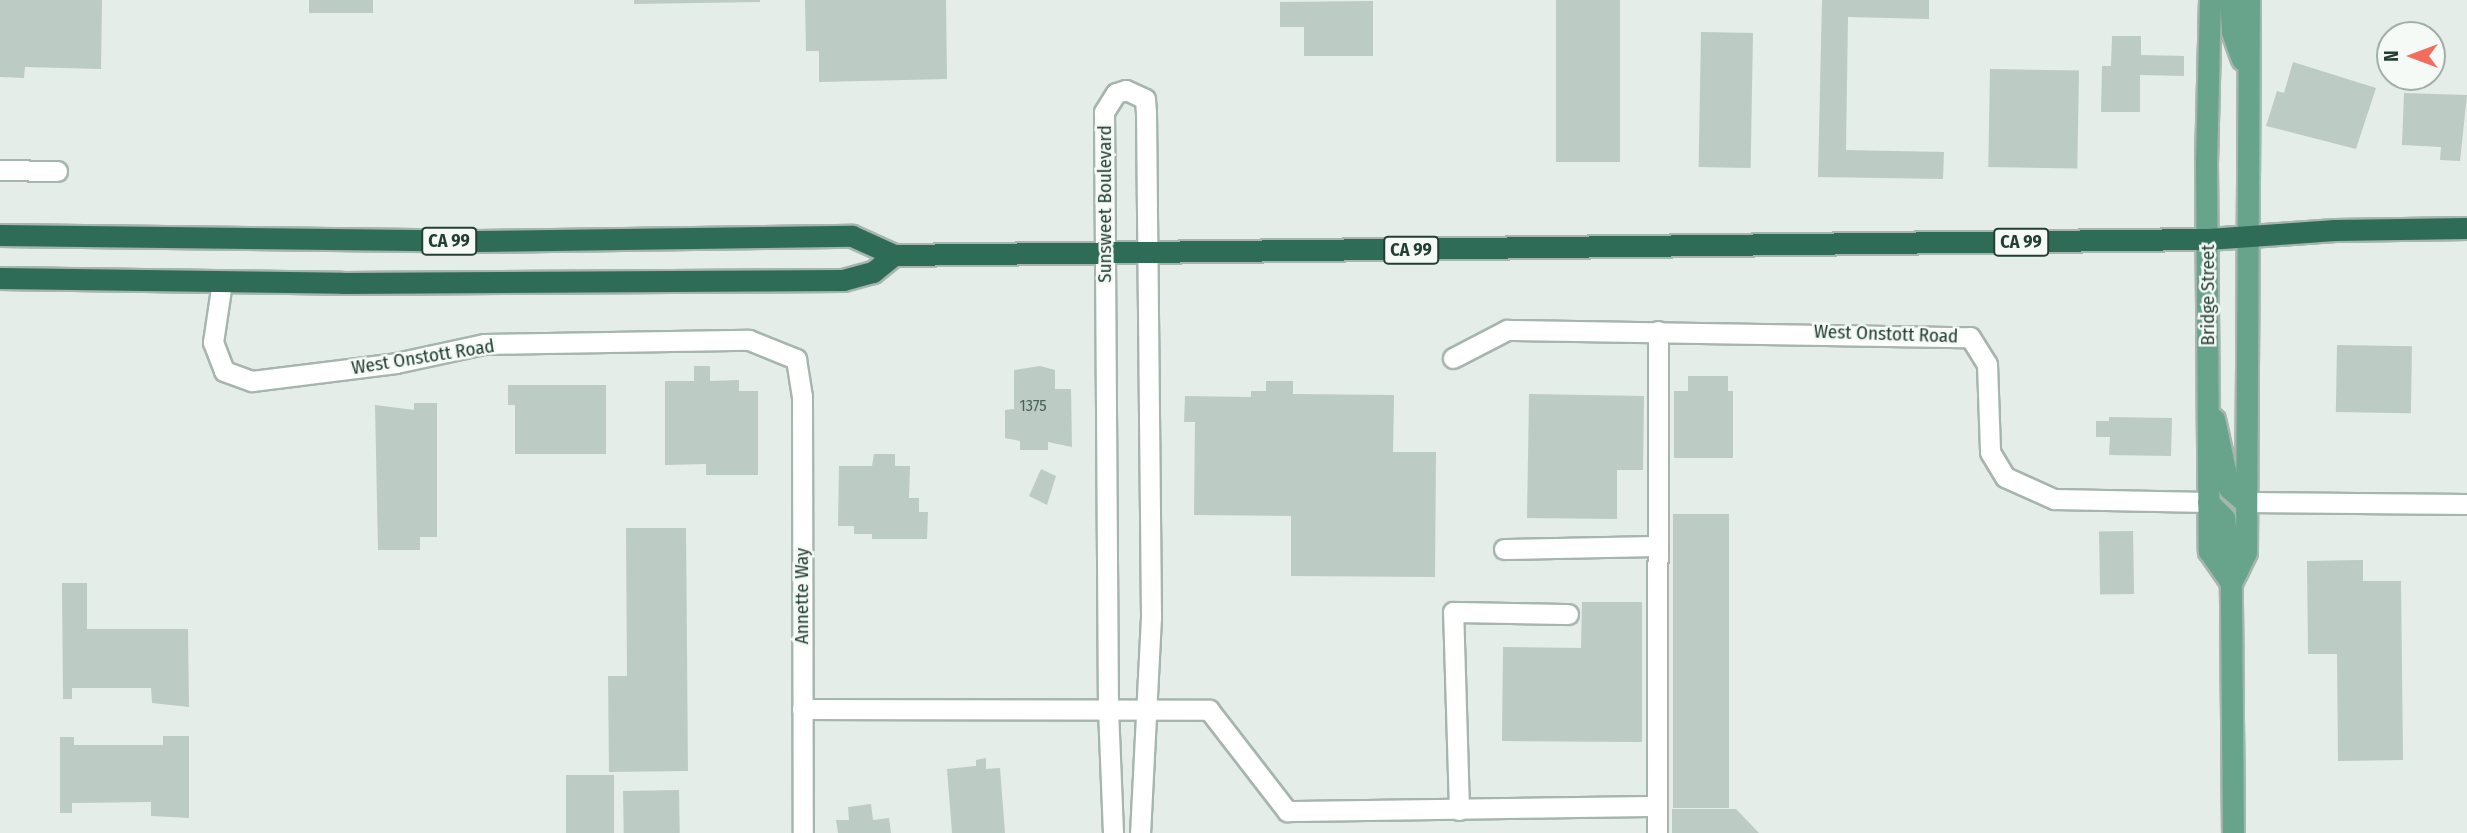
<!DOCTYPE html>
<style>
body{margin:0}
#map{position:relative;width:2467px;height:833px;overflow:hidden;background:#e4ede8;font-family:"Fira Sans Condensed",sans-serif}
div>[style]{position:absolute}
.building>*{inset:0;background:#bccbc3;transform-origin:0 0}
.roads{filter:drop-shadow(2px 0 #a6b5ae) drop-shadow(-2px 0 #a6b5ae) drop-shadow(0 2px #a6b5ae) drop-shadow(0 -2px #a6b5ae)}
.minor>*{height:19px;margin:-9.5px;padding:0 9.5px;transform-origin:9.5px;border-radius:9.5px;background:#fff}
.major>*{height:21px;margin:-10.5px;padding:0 10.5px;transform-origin:10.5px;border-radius:10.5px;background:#68a38c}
.highway>*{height:21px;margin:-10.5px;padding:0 10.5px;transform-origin:10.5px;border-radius:10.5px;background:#2e6c57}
span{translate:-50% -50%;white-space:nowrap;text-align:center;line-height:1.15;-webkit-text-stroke:5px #f5faf6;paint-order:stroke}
.number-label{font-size:16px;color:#496258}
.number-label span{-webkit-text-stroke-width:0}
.shield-label span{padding:2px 5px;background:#f5faf6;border:2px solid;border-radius:5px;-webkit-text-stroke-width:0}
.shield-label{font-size:18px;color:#233f34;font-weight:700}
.street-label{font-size:19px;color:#233f34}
.north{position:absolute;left:2376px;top:21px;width:70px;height:70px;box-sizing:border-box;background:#f5faf6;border:2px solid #a1afa8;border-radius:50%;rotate:270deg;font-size:19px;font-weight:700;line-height:28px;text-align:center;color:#233f34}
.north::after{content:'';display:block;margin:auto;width:24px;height:32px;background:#f36d5c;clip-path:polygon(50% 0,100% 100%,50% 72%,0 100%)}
</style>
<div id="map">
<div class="building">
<div style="clip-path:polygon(0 0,102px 0,101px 69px,25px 67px,24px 78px,0 77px)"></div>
<div style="left:309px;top:0;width:64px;height:13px"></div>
<div style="clip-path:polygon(634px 0,760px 0,760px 2px,634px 4px)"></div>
<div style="clip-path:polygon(805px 0,946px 0,947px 79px,819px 82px,819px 51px,806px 51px)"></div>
<div style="left:1556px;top:0;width:64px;height:162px"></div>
<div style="clip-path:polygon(1822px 0,1929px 0,1929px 19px,1848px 17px,1846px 150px,1944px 152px,1943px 179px,1818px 177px)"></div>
<div style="clip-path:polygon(1373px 1px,1373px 56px,1304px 56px,1304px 27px,1280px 27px,1280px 2px)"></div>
<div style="left:1701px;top:32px;width:52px;height:135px;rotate:1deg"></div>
<div style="clip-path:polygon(2112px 36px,2141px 36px,2141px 55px,2184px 56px,2184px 76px,2140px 75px,2140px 112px,2101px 112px,2102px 66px,2111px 66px)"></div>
<div style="clip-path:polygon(2293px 62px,2376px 88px,2356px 149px,2266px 126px,2277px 91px,2284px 93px)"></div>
<div style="left:1990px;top:69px;width:89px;height:98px;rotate:1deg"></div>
<div style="clip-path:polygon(2404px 93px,2467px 95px,2460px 161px,2440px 160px,2441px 147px,2402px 145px)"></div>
<div style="left:2337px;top:345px;width:75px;height:67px;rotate:1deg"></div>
<div style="clip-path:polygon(694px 366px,710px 366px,710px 381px,739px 380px,739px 391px,758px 391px,758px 475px,706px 475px,706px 464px,665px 465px,665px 381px,694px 381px)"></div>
<div style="clip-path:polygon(1040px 366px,1055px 370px,1055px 389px,1071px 389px,1072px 447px,1048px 442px,1048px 450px,1020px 450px,1020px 441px,1005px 438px,1005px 410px,1014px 409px,1014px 370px)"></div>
<div style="clip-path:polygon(1688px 376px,1728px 376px,1728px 391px,1733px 391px,1733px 458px,1674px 458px,1674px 391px,1688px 391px)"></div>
<div style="clip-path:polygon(1266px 381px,1293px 381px,1293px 394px,1394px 395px,1393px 452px,1436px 452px,1435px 577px,1291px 576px,1291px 516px,1194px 515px,1195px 422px,1184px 422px,1185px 396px,1251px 397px,1251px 391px,1266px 391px)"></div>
<div style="clip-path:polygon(508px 385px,606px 385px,606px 454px,515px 454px,515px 405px,508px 405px)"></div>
<div style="clip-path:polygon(1529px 394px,1644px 396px,1643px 470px,1617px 470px,1617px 519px,1527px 518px)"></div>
<div style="clip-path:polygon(414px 403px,437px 403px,437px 537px,420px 537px,420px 550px,378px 550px,375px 405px,414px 410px)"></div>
<div style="clip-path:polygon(2109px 417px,2172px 418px,2171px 456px,2109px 455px,2110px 437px,2096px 437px,2096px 421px,2109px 421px)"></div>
<div style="clip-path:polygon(874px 454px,895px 454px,895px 466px,910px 466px,909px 498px,919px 498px,919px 512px,928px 512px,927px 539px,872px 539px,872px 534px,854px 534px,854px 526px,838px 526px,839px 466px,872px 466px)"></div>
<div style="clip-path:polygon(1041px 469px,1056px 476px,1047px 505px,1029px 496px)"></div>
<div style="left:1673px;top:514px;width:56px;height:294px"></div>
<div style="clip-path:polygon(626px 528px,686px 528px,688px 771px,609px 772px,608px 676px,627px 676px)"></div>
<div style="left:2133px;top:531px;width:63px;height:34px;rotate:89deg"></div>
<div style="clip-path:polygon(2363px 560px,2363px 581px,2401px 581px,2403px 760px,2338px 761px,2337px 654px,2308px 654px,2307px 561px)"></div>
<div style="clip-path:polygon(62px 583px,87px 583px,87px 629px,188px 629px,189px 707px,152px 703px,151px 688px,72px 688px,72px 699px,63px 699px)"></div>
<div style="clip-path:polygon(1582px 602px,1642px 602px,1642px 742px,1502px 741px,1503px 647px,1581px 648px)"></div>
<div style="clip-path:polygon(163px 736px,189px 736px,189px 818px,151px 816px,151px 802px,72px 803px,72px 813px,60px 813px,60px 737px,74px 737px,74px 745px,163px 745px)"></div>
<div style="clip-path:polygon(986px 758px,986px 769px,1000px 768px,1005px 833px,952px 833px,947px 769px,976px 766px,976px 760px)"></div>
<div style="left:566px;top:775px;width:48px;height:58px"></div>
<div style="left:679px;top:790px;width:43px;height:56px;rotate:89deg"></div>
<div style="clip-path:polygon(871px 804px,873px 820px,889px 818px,891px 833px,838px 833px,836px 820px,849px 820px,848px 807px)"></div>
<div style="clip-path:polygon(1672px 809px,1736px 809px,1759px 833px,1672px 833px)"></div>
</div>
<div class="roads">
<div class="minor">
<div style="left:0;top:170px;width:57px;rotate:1deg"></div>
<div style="left:222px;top:282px;width:61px;rotate:98.5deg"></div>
<div style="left:213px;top:342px;width:31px;rotate:69deg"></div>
<div style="left:224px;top:371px;width:30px;rotate:20deg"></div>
<div style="left:252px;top:381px;width:145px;rotate:-7.1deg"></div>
<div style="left:396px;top:363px;width:90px;rotate:-12.2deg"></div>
<div style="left:484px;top:344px;width:265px;rotate:-0.9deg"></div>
<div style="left:749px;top:340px;width:51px;rotate:22deg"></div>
<div style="left:796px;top:359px;width:37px;rotate:81deg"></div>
<div style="left:802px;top:396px;width:437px;rotate:89.9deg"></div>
<div style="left:1453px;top:358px;width:61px;rotate:-27.4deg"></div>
<div style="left:1507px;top:330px;width:463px;rotate:0.9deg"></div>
<div style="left:1970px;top:337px;width:32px;rotate:58deg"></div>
<div style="left:1987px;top:364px;width:88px;rotate:88deg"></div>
<div style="left:1990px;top:452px;width:29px;rotate:59deg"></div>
<div style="left:2005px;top:477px;width:54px;rotate:24.2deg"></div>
<div style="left:2054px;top:499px;width:154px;rotate:1.1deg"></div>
<div style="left:2245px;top:502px;width:222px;rotate:0.5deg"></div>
<div style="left:1504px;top:549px;width:154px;rotate:-1.1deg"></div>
<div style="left:802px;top:709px;width:407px;rotate:0.1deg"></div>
<div style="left:1209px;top:710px;width:128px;rotate:52.3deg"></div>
<div style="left:1287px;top:811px;width:370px;rotate:-0.8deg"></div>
<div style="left:1459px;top:810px;width:198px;rotate:-91.7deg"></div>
<div style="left:1453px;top:612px;width:115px;rotate:1deg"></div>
<div style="left:1113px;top:833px;width:123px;rotate:-92.3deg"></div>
<div style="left:1108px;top:710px;width:598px;rotate:-90.38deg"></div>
<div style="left:1104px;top:112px;width:22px;rotate:-58deg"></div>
<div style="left:1116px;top:93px;width:10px;rotate:-17deg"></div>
<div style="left:1126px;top:90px;width:21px;rotate:25deg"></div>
<div style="left:1145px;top:99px;width:13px;rotate:86deg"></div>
<div style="left:1146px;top:112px;width:505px;rotate:89.43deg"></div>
<div style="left:1151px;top:617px;width:216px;rotate:92.9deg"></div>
<div style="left:1657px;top:833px;width:502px;rotate:-89.89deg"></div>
</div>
<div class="major">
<div style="left:2210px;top:0;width:162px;rotate:91.4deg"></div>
<div style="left:2206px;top:162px;width:389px;rotate:89.6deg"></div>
<div style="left:2209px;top:551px;width:39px;rotate:55deg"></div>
<div style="left:2230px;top:0;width:32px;rotate:86deg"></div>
<div style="left:2232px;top:32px;width:29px;rotate:70deg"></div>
<div style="left:2214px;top:419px;width:71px;rotate:77.7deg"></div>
<div style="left:2229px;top:488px;width:21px;rotate:41deg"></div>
<div style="left:2208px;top:502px;width:23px;rotate:45deg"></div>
<div style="left:2224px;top:518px;width:39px;rotate:83deg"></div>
<div style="left:2229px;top:557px;width:16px;rotate:60deg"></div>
<div style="left:2233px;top:833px;width:250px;rotate:-90.5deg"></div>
<div style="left:2231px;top:583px;width:34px;rotate:-64deg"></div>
<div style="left:2246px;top:552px;width:552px;rotate:-89.69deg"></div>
</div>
<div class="highway">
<div style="left:0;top:235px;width:476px;rotate:0.7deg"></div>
<div style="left:476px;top:241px;width:376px;rotate:-0.8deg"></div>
<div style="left:852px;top:236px;width:46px;rotate:24.3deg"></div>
<div style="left:894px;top:255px;width:1314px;rotate:-0.7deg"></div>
<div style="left:2208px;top:239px;width:127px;rotate:-4.1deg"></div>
<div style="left:2335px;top:230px;width:132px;rotate:-0.9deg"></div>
<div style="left:0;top:278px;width:342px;rotate:0.8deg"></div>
<div style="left:342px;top:283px;width:501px;rotate:-0.34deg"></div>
<div style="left:843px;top:280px;width:31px;rotate:-15deg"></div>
<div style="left:873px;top:272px;width:27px;rotate:-39deg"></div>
</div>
</div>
<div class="number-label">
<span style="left:1033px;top:406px">1375</span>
</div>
<div class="shield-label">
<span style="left:449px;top:241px">CA 99</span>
<span style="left:2021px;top:242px">CA 99</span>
<span style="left:1411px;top:250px">CA 99</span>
</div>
<div class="street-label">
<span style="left:1105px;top:204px;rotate:-90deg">Sunsweet Boulevard</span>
<span style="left:2208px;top:295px;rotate:-90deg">Bridge Street</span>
<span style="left:1886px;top:334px;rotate:2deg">West Onstott Road</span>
<span style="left:423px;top:357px;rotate:-9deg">West Onstott Road</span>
<span style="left:802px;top:596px;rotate:-90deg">Annette Way</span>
</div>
<div class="north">N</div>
</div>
